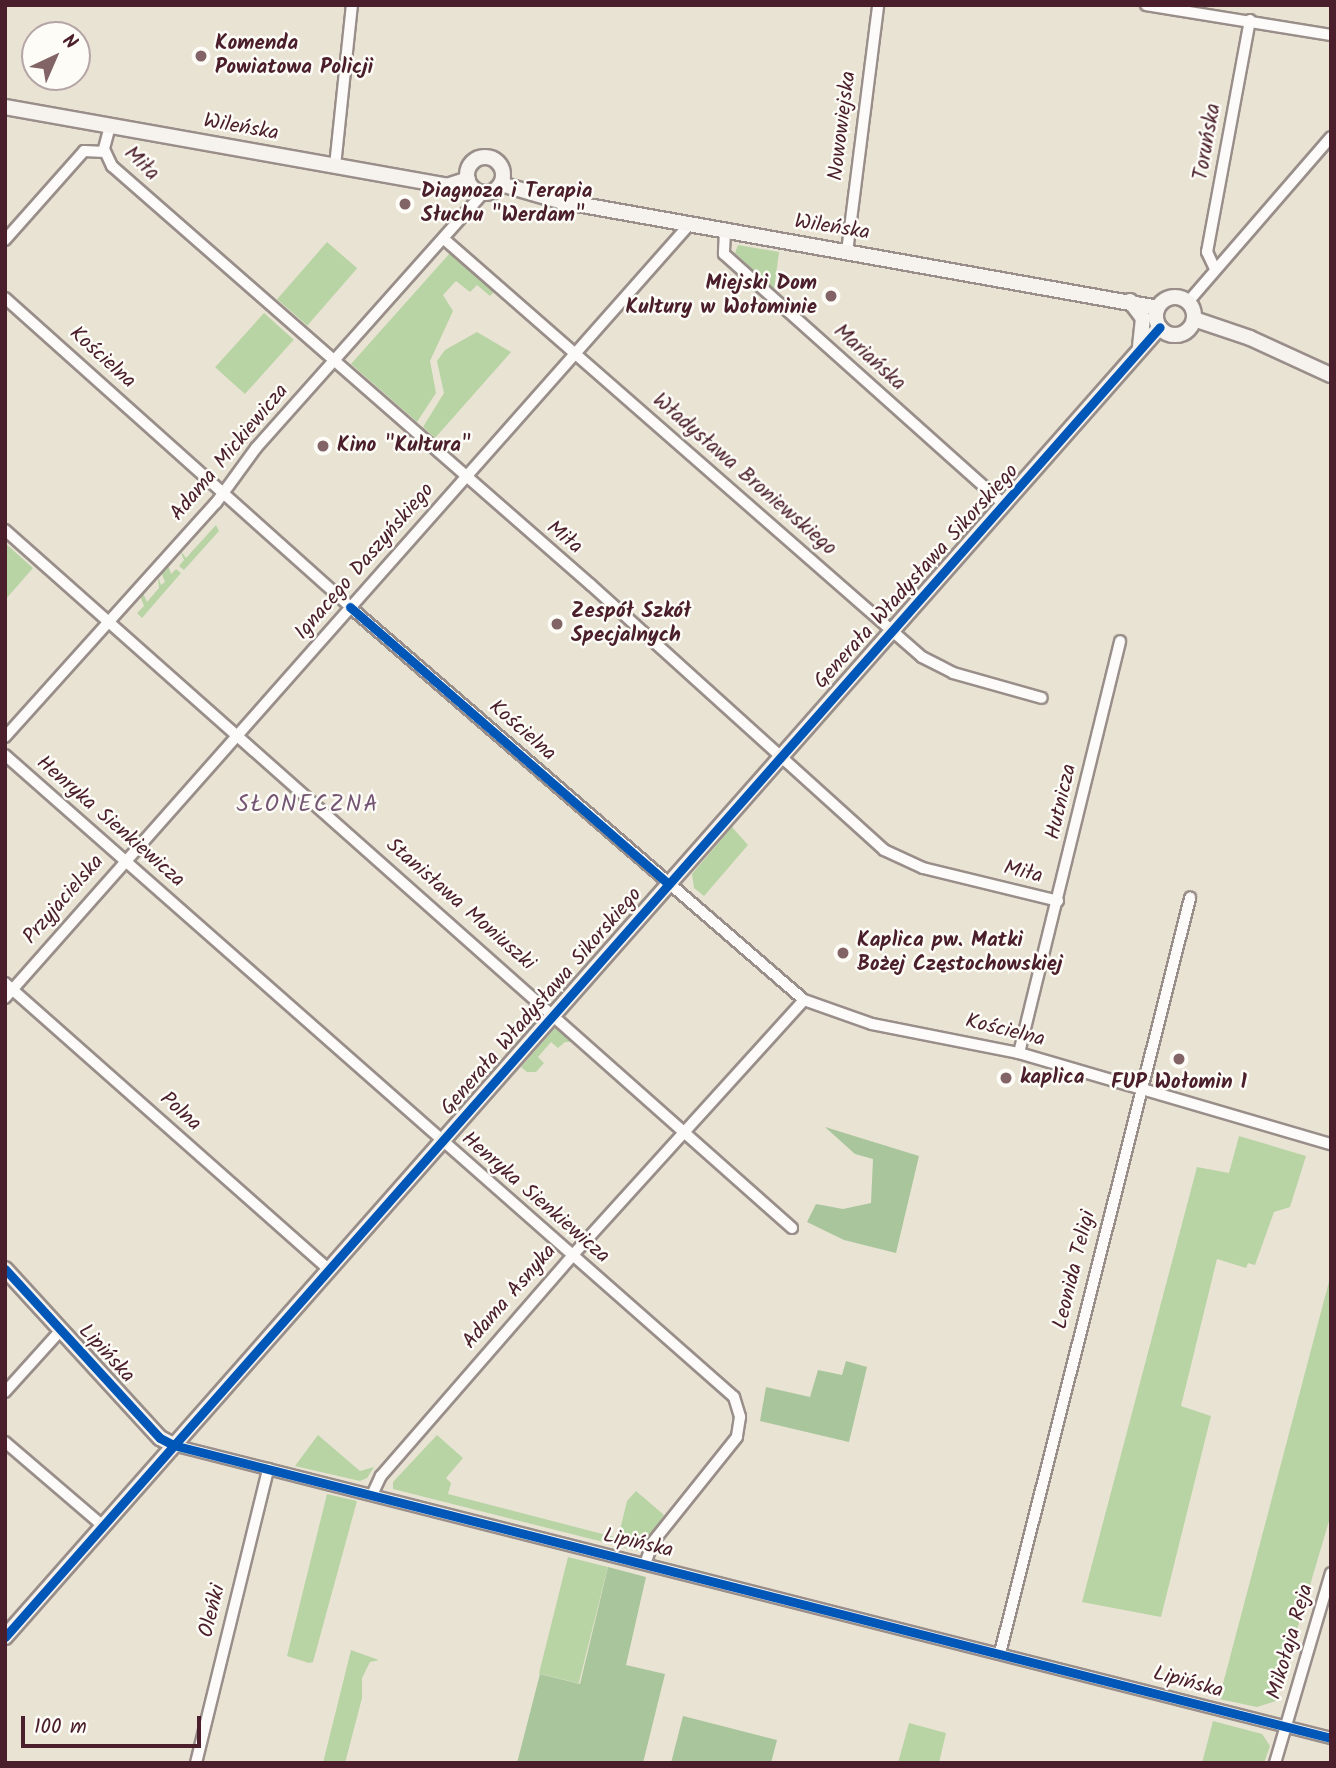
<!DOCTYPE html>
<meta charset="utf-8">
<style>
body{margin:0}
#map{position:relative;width:1336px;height:1768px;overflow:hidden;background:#e9e3d4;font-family:Kalam,sans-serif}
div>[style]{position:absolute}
.green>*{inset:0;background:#b8d4a4;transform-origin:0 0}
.forest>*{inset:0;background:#a9c59b}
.roads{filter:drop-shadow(2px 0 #998e89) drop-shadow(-2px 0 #998e89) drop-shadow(0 2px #998e89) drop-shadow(0 -2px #998e89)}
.street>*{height:10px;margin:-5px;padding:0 5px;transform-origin:5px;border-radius:5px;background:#fcfbf9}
.secondary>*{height:14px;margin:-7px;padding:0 7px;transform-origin:7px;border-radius:7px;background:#f6f2ee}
.secondary>.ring{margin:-7px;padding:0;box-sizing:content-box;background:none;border:14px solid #f6f2ee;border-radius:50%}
.cycleway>*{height:9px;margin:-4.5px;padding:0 4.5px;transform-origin:4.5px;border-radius:4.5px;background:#0057b8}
.dots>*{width:19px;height:19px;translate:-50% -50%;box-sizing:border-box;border:4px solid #fdfcf7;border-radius:50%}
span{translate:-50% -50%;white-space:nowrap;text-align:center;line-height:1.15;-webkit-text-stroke:5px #fdfcf7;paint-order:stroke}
.poi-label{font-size:21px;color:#4a1f2b;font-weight:700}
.left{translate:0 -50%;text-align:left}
.right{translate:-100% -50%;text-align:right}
.street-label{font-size:21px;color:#4a1f2b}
.neighbourhood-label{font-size:23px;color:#745573;letter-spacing:2px}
.frame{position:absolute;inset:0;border:7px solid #4a1f2b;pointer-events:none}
.north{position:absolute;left:21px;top:21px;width:70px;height:70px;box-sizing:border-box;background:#fdfcf7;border:2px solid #b5a4a5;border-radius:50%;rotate:44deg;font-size:19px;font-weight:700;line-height:28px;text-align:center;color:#4a1f2b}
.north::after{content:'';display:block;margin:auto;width:24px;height:32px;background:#826466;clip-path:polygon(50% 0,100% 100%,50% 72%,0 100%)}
.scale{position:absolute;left:21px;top:1716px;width:180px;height:32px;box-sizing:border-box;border:4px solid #4a1f2b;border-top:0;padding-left:9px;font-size:21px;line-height:24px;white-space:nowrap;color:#4a1f2b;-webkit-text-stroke:5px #fdfcf7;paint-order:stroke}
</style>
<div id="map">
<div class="green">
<div style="left:327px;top:242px;width:40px;height:76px;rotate:41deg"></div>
<div style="clip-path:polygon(738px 245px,779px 252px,774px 290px,735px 253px)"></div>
<div style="clip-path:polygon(450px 253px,494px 292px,490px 296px,477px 285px,470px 292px,456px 281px,443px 295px,453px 311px,430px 361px,436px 393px,417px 422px,351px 364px)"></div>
<div style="left:264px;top:313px;width:40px;height:73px;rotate:42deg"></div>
<div style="clip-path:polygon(477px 332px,511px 352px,435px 438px,423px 427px,444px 393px,437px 361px,445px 350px)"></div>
<div style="clip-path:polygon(216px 525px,219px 531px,184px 570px,179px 566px,184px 560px,180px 550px,186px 558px)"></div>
<div style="clip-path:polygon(5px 543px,33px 568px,5px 600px)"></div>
<div style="clip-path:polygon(168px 565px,171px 574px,176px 569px,181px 573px,142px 618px,137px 613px,144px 606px,140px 596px,143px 593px,147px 602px,159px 588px,158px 576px,161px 585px,165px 582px,161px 572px)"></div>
<div style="clip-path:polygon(732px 827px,748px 845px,704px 896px,694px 888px,692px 874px)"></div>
<div style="clip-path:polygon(556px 1027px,574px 1042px,565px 1042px,558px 1048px,551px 1042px,538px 1057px,544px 1063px,536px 1072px,527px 1072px,521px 1067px)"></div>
<div style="clip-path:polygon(1239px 1136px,1306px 1156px,1290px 1207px,1274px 1212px,1255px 1265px,1248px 1263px,1246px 1268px,1217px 1259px,1181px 1406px,1211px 1416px,1161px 1617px,1082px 1602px,1197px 1167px,1229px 1173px)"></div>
<div style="clip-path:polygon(1331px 1274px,1331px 1514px,1276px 1701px,1257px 1707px,1219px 1699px)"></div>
<div style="clip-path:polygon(318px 1435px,360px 1471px,374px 1467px,367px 1478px,360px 1481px,295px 1466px)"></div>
<div style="clip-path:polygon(437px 1435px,463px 1458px,446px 1478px,451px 1483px,448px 1494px,618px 1538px,627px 1501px,636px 1491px,664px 1515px,639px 1551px,393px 1489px,393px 1482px)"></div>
<div style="clip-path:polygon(327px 1494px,357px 1501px,313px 1662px,309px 1663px,287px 1656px)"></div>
<div style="left:568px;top:1557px;width:41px;height:120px;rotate:14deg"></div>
<div style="clip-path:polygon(351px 1650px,379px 1660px,370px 1662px,362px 1678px,362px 1698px,345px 1763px,323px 1763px)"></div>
<div style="clip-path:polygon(1213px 1721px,1262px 1734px,1270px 1746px,1264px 1763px,1202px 1763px)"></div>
<div style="clip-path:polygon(909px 1723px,946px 1733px,939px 1763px,898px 1763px)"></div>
</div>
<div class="forest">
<div style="clip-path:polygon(825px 1127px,919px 1156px,896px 1253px,844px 1240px,807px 1222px,816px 1204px,843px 1209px,871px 1203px,873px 1159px,855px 1154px)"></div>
<div style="clip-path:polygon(846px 1361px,867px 1367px,849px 1442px,760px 1421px,766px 1387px,810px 1397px,818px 1370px,842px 1375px)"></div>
<div style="clip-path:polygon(608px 1567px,646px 1577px,626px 1665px,665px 1674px,643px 1763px,517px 1763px,540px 1674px,580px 1684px)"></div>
<div style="clip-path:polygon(683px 1716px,777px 1740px,771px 1763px,671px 1763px)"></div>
</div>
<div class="roads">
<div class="street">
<div style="left:1146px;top:5px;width:187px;rotate:9.2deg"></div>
<div style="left:110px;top:126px;width:24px;rotate:105deg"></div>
<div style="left:104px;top:149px;width:19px;rotate:65deg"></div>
<div style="left:112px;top:166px;width:636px;rotate:41.18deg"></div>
<div style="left:591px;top:585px;width:395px;rotate:42.1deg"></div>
<div style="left:884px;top:850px;width:43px;rotate:24.8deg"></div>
<div style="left:923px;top:868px;width:139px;rotate:13.7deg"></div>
<div style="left:335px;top:166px;width:162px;rotate:-84deg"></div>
<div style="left:725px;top:232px;width:22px;rotate:93deg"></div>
<div style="left:724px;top:254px;width:377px;rotate:41.8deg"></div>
<div style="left:444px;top:239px;width:635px;rotate:41.17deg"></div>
<div style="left:922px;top:657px;width:35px;rotate:27deg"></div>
<div style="left:953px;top:673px;width:92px;rotate:15.7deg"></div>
<div style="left:5px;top:240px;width:119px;rotate:-48.4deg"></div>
<div style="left:84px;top:151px;width:21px;rotate:3deg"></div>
<div style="left:847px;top:252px;width:249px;rotate:-82.8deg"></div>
<div style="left:1215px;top:269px;width:19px;rotate:-115deg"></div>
<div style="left:1207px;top:252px;width:236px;rotate:-79.5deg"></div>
<div style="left:5px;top:298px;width:463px;rotate:41.8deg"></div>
<div style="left:350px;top:607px;width:600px;rotate:40.88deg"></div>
<div style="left:804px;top:1000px;width:72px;rotate:19.4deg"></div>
<div style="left:872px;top:1024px;width:150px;rotate:11.2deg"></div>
<div style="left:1019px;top:1053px;width:325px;rotate:16.3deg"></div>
<div style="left:1188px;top:302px;width:218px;rotate:-49.1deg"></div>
<div style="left:5px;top:530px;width:1052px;rotate:41.57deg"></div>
<div style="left:5px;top:737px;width:315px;rotate:-48deg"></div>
<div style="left:216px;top:503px;width:68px;rotate:-54deg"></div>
<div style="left:256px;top:448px;width:341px;rotate:-48.3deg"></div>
<div style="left:5px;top:755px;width:971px;rotate:41.37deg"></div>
<div style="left:734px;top:1397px;width:21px;rotate:73deg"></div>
<div style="left:740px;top:1417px;width:20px;rotate:99deg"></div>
<div style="left:737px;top:1437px;width:134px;rotate:128.7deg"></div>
<div style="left:653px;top:1542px;width:23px;rotate:110deg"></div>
<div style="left:5px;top:983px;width:431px;rotate:41.5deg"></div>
<div style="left:5px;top:998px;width:1032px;rotate:-48.5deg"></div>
<div style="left:1019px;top:1053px;width:424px;rotate:-76.2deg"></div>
<div style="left:5px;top:1392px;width:84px;rotate:-47.9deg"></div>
<div style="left:5px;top:1442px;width:128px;rotate:40.6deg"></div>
<div style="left:173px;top:1445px;width:1194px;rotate:14.2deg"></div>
<div style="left:372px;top:1495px;width:21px;rotate:-65deg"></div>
<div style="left:381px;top:1476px;width:291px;rotate:-49deg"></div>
<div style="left:572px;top:1256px;width:345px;rotate:-47.8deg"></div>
<div style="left:1000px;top:1653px;width:779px;rotate:-75.87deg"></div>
<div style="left:196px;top:1763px;width:303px;rotate:-76.2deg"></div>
<div style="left:1275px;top:1763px;width:198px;rotate:-73.6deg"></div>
</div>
<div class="secondary">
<div style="left:5px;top:107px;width:449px;rotate:10.1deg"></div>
<div style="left:447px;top:186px;width:22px;rotate:-18deg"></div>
<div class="ring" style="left:467px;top:157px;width:22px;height:22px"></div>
<div style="left:501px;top:184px;width:61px;rotate:16.1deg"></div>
<div style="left:560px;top:201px;width:607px;rotate:10.14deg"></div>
<div class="ring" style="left:1156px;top:297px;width:24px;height:24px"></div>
<div style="left:1130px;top:301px;width:21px;rotate:53deg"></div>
<div style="left:1143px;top:318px;width:29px;rotate:96deg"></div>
<div style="left:1194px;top:319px;width:59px;rotate:18.7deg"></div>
<div style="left:1250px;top:338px;width:89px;rotate:24.6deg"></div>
<div style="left:5px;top:1269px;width:229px;rotate:47.5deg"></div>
<div style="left:160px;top:1438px;width:15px;rotate:28deg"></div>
<div style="left:5px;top:1637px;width:1746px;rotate:-48.6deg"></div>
</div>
</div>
<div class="cycleway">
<div style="left:350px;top:607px;width:422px;rotate:41deg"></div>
<div style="left:5px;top:1269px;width:229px;rotate:47.5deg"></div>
<div style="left:160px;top:1438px;width:15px;rotate:28deg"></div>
<div style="left:173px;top:1445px;width:1194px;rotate:14.2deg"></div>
<div style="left:5px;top:1637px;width:1746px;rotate:-48.6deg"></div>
</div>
<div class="dots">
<div style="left:201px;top:56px;background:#826466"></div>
<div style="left:405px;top:204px;background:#826466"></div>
<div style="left:831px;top:296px;background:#826466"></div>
<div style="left:323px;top:446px;background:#826466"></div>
<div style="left:557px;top:624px;background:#826466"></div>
<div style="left:843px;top:953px;background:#826466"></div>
<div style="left:1179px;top:1059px;background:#826466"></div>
<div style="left:1006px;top:1078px;background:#826466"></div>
</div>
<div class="poi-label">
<span class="left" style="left:215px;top:56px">Komenda<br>Powiatowa Policji</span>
<span class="left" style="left:421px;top:204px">Diagnoza i Terapia<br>Słuchu "Werdam"</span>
<span class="right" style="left:817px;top:296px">Miejski Dom<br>Kultury w Wołominie</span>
<span class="left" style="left:337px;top:446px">Kino "Kultura"</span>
<span class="left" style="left:571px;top:624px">Zespół Szkół<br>Specjalnych</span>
<span class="left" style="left:857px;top:953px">Kaplica pw. Matki<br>Bożej Częstochowskiej</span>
<span class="left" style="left:1020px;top:1078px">kaplica</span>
<span style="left:1179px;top:1083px">FUP Wołomin 1</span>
</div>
<div class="street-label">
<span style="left:843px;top:126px;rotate:-83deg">Nowowiejska</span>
<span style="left:241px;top:128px;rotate:10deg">Wileńska</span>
<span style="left:1208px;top:142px;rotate:-80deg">Toruńska</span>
<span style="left:141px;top:164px;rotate:44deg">Miła</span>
<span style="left:832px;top:228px;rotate:9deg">Wileńska</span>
<span style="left:102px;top:358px;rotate:42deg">Kościelna</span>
<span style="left:869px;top:358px;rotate:42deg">Mariańska</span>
<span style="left:230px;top:453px;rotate:-50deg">Adama Mickiewicza</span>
<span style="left:744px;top:475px;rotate:41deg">Władysława Broniewskiego</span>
<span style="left:564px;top:538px;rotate:39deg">Miła</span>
<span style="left:365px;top:562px;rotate:-49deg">Ignacego Daszyńskiego</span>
<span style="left:917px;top:577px;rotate:-48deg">Generała Władysława Sikorskiego</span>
<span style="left:522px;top:731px;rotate:41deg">Kościelna</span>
<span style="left:1062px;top:802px;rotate:-77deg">Hutnicza</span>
<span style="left:110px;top:822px;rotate:41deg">Henryka Sienkiewicza</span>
<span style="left:1023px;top:873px;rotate:14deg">Miła</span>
<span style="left:64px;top:900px;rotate:-49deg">Przyjacielska</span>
<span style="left:460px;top:905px;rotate:41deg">Stanisława Moniuszki</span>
<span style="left:542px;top:1002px;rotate:-49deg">Generała Władysława Sikorskiego</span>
<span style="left:1005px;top:1031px;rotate:14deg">Kościelna</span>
<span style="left:180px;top:1112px;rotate:42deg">Polna</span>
<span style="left:535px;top:1198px;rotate:41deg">Henryka Sienkiewicza</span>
<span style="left:1075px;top:1270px;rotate:-76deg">Leonida Teligi</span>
<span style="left:510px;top:1297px;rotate:-49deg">Adama Asnyka</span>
<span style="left:106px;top:1354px;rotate:47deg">Lipińska</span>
<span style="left:638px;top:1544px;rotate:13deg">Lipińska</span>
<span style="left:213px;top:1611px;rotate:-76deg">Oleńki</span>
<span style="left:1291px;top:1642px;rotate:-74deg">Mikołaja Reja</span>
<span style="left:1188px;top:1683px;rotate:15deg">Lipińska</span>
</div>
<div class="neighbourhood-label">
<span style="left:308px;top:805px">SŁONECZNA</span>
</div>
<div class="frame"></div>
<div class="north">N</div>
<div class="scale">100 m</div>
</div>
